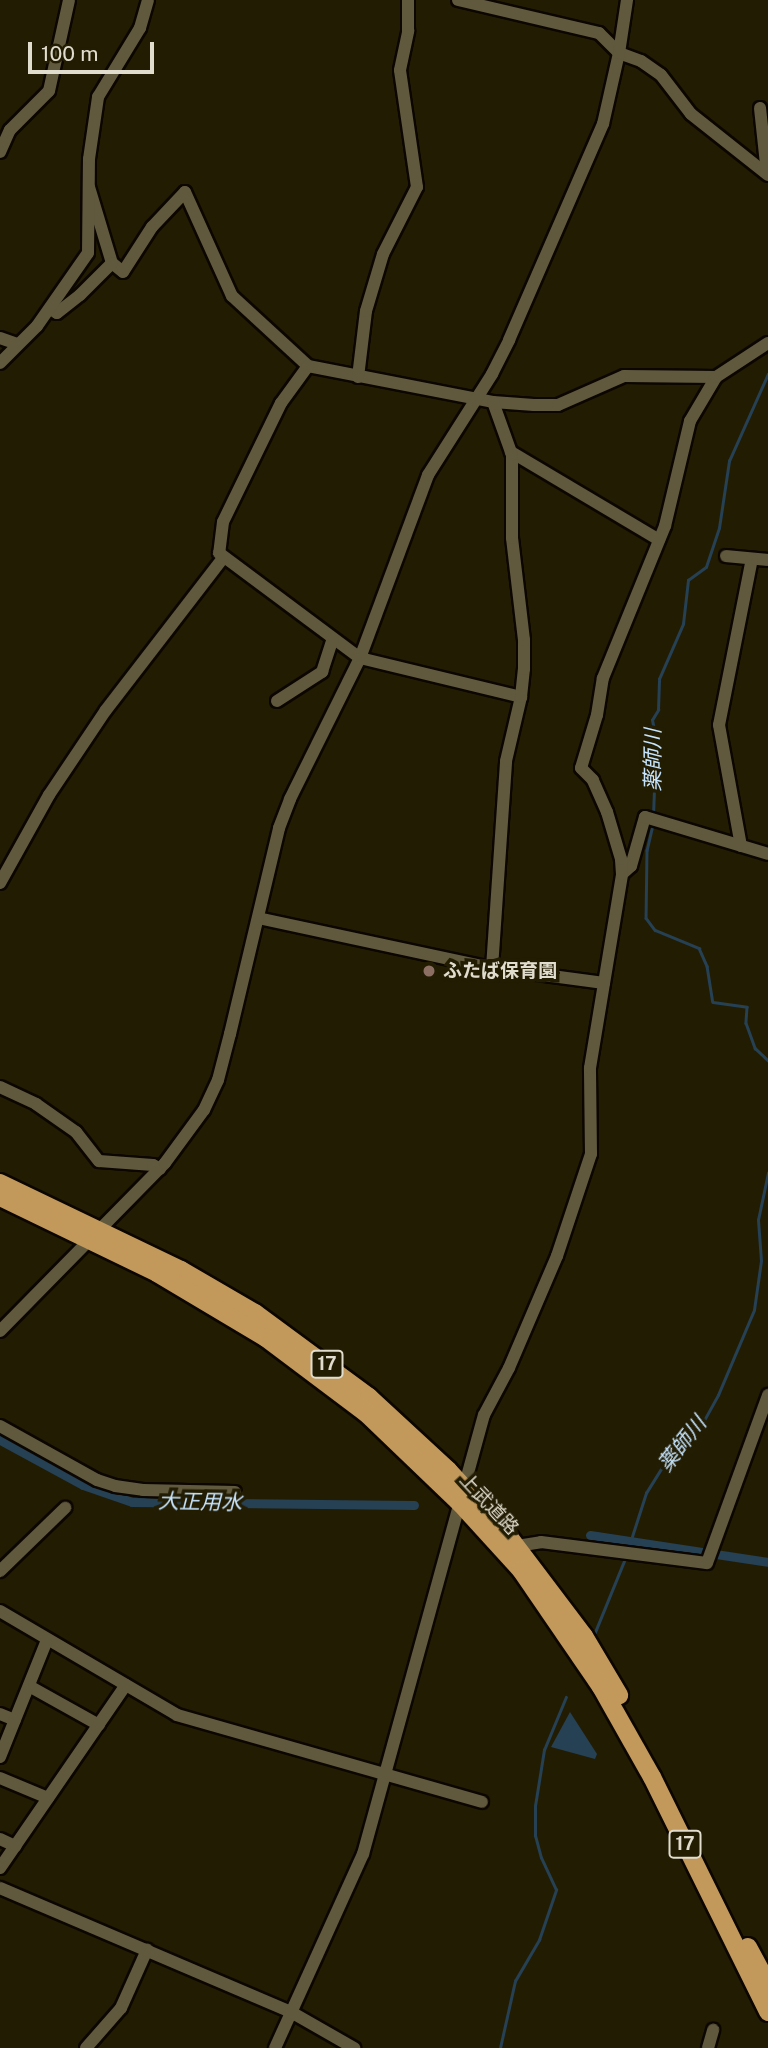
<!DOCTYPE html>
<meta charset="utf-8">
<style>
body{margin:0}
#map{position:relative;width:768px;height:2048px;overflow:hidden;background:#221c03;font-family:"Public Sans","Noto Sans JP",sans-serif}
div>[style]{position:absolute}
.water>*{inset:0;background:#264054}
.stream>*{height:2.5px;margin:-1.25px;padding:0 1.25px;transform-origin:1.25px;border-radius:1.25px;background:#264054}
.canal>*{height:9px;margin:-4.5px;padding:0 4.5px;transform-origin:4.5px;border-radius:4.5px;background:#264054}
.roads{filter:drop-shadow(2px 0 #0c0600) drop-shadow(-2px 0 #0c0600) drop-shadow(0 2px #0c0600) drop-shadow(0 -2px #0c0600)}
.minor>*{height:12px;margin:-6px;padding:0 6px;transform-origin:6px;border-radius:6px;background:#60593e}
.highway>*{height:18px;margin:-9px;padding:0 9px;transform-origin:9px;border-radius:9px;background:#c2995b}
.dots>*{width:19px;height:19px;translate:-50% -50%;box-sizing:border-box;border:4px solid #221c03;border-radius:50%}
span{translate:-50% -50%;white-space:nowrap;text-align:center;line-height:1.15;-webkit-text-stroke:7px #221c03;paint-order:stroke}
.shield-label span{padding:2px 5px;background:#221c03;border:2px solid;border-radius:5px;-webkit-text-stroke-width:0}
.shield-label{font-size:18px;color:#e1ddce;font-weight:700}
.poi-label{font-size:19px;color:#e1ddce;font-weight:700}
.left{translate:0 -50%;text-align:left}
.street-label{font-size:19px;color:#e1ddce}
.water-label{font-size:21px;color:#c6e4fd;font-style:italic}
.scale{position:absolute;left:28px;top:42px;width:126px;height:32px;box-sizing:border-box;border:4px solid #e1ddce;border-top:0;padding-left:9px;font-size:21px;line-height:24px;white-space:nowrap;color:#e1ddce;-webkit-text-stroke:5px #221c03;paint-order:stroke}
</style>
<div id="map">
<div class="water">
<div style="clip-path:polygon(570px 1712px,597px 1754px,595px 1759px,551px 1747px)"></div>
</div>
<div class="stream">
<div style="left:653px;top:815px;width:76px;rotate:-87.7deg"></div>
<div style="left:656px;top:739px;width:19px;rotate:-102deg"></div>
<div style="left:652px;top:720px;width:12px;rotate:-59deg"></div>
<div style="left:658px;top:710px;width:31px;rotate:-88deg"></div>
<div style="left:659px;top:679px;width:60px;rotate:-66.4deg"></div>
<div style="left:683px;top:624px;width:44px;rotate:-83.5deg"></div>
<div style="left:688px;top:580px;width:22px;rotate:-36deg"></div>
<div style="left:706px;top:567px;width:41px;rotate:-71.6deg"></div>
<div style="left:719px;top:528px;width:68px;rotate:-81.5deg"></div>
<div style="left:729px;top:461px;width:95px;rotate:-65.9deg"></div>
<div style="left:653px;top:825px;width:26px;rotate:103deg"></div>
<div style="left:647px;top:850px;width:68px;rotate:90.8deg"></div>
<div style="left:646px;top:918px;width:15px;rotate:53deg"></div>
<div style="left:655px;top:930px;width:48px;rotate:22.2deg"></div>
<div style="left:699px;top:948px;width:20px;rotate:66deg"></div>
<div style="left:707px;top:966px;width:36px;rotate:81deg"></div>
<div style="left:713px;top:1002px;width:34px;rotate:8deg"></div>
<div style="left:747px;top:1007px;width:16px;rotate:94deg"></div>
<div style="left:746px;top:1023px;width:27px;rotate:70deg"></div>
<div style="left:755px;top:1048px;width:18px;rotate:43deg"></div>
<div style="left:628px;top:1549px;width:59px;rotate:-72.2deg"></div>
<div style="left:646px;top:1493px;width:31px;rotate:-58deg"></div>
<div style="left:662px;top:1467px;width:59px;rotate:-47.1deg"></div>
<div style="left:702px;top:1424px;width:33px;rotate:-61deg"></div>
<div style="left:718px;top:1395px;width:92px;rotate:-67deg"></div>
<div style="left:754px;top:1310px;width:49px;rotate:-81.9deg"></div>
<div style="left:761px;top:1261px;width:41px;rotate:-94.2deg"></div>
<div style="left:758px;top:1220px;width:48px;rotate:-78deg"></div>
<div style="left:593px;top:1637px;width:87px;rotate:-67.8deg"></div>
<div style="left:500px;top:2048px;width:69px;rotate:-77.4deg"></div>
<div style="left:515px;top:1981px;width:48px;rotate:-59.7deg"></div>
<div style="left:539px;top:1940px;width:53px;rotate:-71.2deg"></div>
<div style="left:556px;top:1890px;width:35px;rotate:-115deg"></div>
<div style="left:541px;top:1858px;width:23px;rotate:-105deg"></div>
<div style="left:535px;top:1836px;width:30px;rotate:-90deg"></div>
<div style="left:535px;top:1806px;width:57px;rotate:-80.9deg"></div>
<div style="left:544px;top:1750px;width:57px;rotate:-67.5deg"></div>
</div>
<div class="canal">
<div style="left:0;top:1440px;width:94px;rotate:28.5deg"></div>
<div style="left:83px;top:1485px;width:52px;rotate:19.1deg"></div>
<div style="left:132px;top:1502px;width:282px;rotate:0.6deg"></div>
<div style="left:590px;top:1535px;width:180px;rotate:8.6deg"></div>
</div>
<div class="roads">
<div class="minor">
<div style="left:458px;top:0;width:145px;rotate:13.2deg"></div>
<div style="left:599px;top:33px;width:28px;rotate:45deg"></div>
<div style="left:619px;top:53px;width:23px;rotate:20deg"></div>
<div style="left:641px;top:61px;width:24px;rotate:35deg"></div>
<div style="left:661px;top:75px;width:49px;rotate:52.4deg"></div>
<div style="left:691px;top:114px;width:98px;rotate:38.4deg"></div>
<div style="left:760px;top:108px;width:65px;rotate:83.9deg"></div>
<div style="left:0;top:152px;width:24px;rotate:-66deg"></div>
<div style="left:10px;top:130px;width:55px;rotate:-45deg"></div>
<div style="left:49px;top:91px;width:93px;rotate:-77.6deg"></div>
<div style="left:89px;top:187px;width:79px;rotate:73.2deg"></div>
<div style="left:112px;top:263px;width:14px;rotate:39deg"></div>
<div style="left:123px;top:272px;width:54px;rotate:-57.2deg"></div>
<div style="left:152px;top:227px;width:48px;rotate:-46.7deg"></div>
<div style="left:185px;top:192px;width:114px;rotate:65.7deg"></div>
<div style="left:232px;top:296px;width:103px;rotate:42.6deg"></div>
<div style="left:308px;top:366px;width:188px;rotate:11deg"></div>
<div style="left:493px;top:402px;width:41px;rotate:4.2deg"></div>
<div style="left:534px;top:405px;width:24px"></div>
<div style="left:558px;top:405px;width:72px;rotate:-23.7deg"></div>
<div style="left:624px;top:376px;width:92px;rotate:0.6deg"></div>
<div style="left:51px;top:309px;width:7px;rotate:34deg"></div>
<div style="left:57px;top:313px;width:29px;rotate:-38deg"></div>
<div style="left:80px;top:295px;width:45px;rotate:-45deg"></div>
<div style="left:0;top:338px;width:18px;rotate:19deg"></div>
<div style="left:0;top:363px;width:52px;rotate:-45deg"></div>
<div style="left:37px;top:326px;width:89px;rotate:-55.1deg"></div>
<div style="left:88px;top:253px;width:94px;rotate:-89.4deg"></div>
<div style="left:89px;top:159px;width:63px;rotate:-81.7deg"></div>
<div style="left:98px;top:97px;width:81px;rotate:-58.7deg"></div>
<div style="left:140px;top:28px;width:29px;rotate:-74deg"></div>
<div style="left:308px;top:366px;width:46px;rotate:126.1deg"></div>
<div style="left:281px;top:403px;width:132px;rotate:116deg"></div>
<div style="left:223px;top:522px;width:31px;rotate:97deg"></div>
<div style="left:219px;top:553px;width:176px;rotate:36.7deg"></div>
<div style="left:360px;top:658px;width:166px;rotate:13.6deg"></div>
<div style="left:358px;top:377px;width:66px;rotate:-83.1deg"></div>
<div style="left:366px;top:311px;width:59px;rotate:-73.4deg"></div>
<div style="left:383px;top:254px;width:75px;rotate:-63.1deg"></div>
<div style="left:417px;top:187px;width:118px;rotate:-98.3deg"></div>
<div style="left:400px;top:70px;width:40px;rotate:-78deg"></div>
<div style="left:408px;top:31px;width:31px;rotate:-90deg"></div>
<div style="left:511px;top:452px;width:172px;rotate:30.7deg"></div>
<div style="left:726px;top:556px;width:42px;rotate:5.4deg"></div>
<div style="left:277px;top:701px;width:54px;rotate:-32.8deg"></div>
<div style="left:322px;top:672px;width:35px;rotate:-72deg"></div>
<div style="left:741px;top:846px;width:123px;rotate:-100.3deg"></div>
<div style="left:719px;top:725px;width:169px;rotate:-78.8deg"></div>
<div style="left:622px;top:874px;width:12px;rotate:-42deg"></div>
<div style="left:631px;top:866px;width:51px;rotate:-74.1deg"></div>
<div style="left:645px;top:817px;width:128px;rotate:16.7deg"></div>
<div style="left:0;top:883px;width:101px;rotate:-60.9deg"></div>
<div style="left:49px;top:795px;width:102px;rotate:-56.2deg"></div>
<div style="left:106px;top:710px;width:192px;rotate:-52.4deg"></div>
<div style="left:258px;top:918px;width:239px;rotate:12.1deg"></div>
<div style="left:492px;top:968px;width:113px;rotate:7.6deg"></div>
<div style="left:492px;top:968px;width:207px;rotate:-86.1deg"></div>
<div style="left:506px;top:761px;width:66px;rotate:-76.8deg"></div>
<div style="left:521px;top:697px;width:28px;rotate:-84deg"></div>
<div style="left:524px;top:669px;width:29px;rotate:-90deg"></div>
<div style="left:524px;top:640px;width:103px;rotate:-96.7deg"></div>
<div style="left:512px;top:538px;width:83px;rotate:-90deg"></div>
<div style="left:512px;top:455px;width:56px;rotate:-109.7deg"></div>
<div style="left:0;top:1087px;width:40px;rotate:25deg"></div>
<div style="left:36px;top:1104px;width:49px;rotate:35deg"></div>
<div style="left:76px;top:1132px;width:37px;rotate:52deg"></div>
<div style="left:99px;top:1161px;width:54px;rotate:4.2deg"></div>
<div style="left:153px;top:1165px;width:8px;rotate:30deg"></div>
<div style="left:0;top:1331px;width:235px;rotate:-45.5deg"></div>
<div style="left:165px;top:1163px;width:66px;rotate:-53.7deg"></div>
<div style="left:204px;top:1110px;width:33px;rotate:-65deg"></div>
<div style="left:218px;top:1080px;width:48px;rotate:-75.4deg"></div>
<div style="left:230px;top:1034px;width:212px;rotate:-76.6deg"></div>
<div style="left:279px;top:828px;width:31px;rotate:-69deg"></div>
<div style="left:290px;top:799px;width:157px;rotate:-63.6deg"></div>
<div style="left:360px;top:658px;width:195px;rotate:-69.6deg"></div>
<div style="left:428px;top:475px;width:120px;rotate:-57.6deg"></div>
<div style="left:492px;top:374px;width:38px;rotate:-63deg"></div>
<div style="left:509px;top:340px;width:236px;rotate:-66.5deg"></div>
<div style="left:603px;top:124px;width:73px;rotate:-77.3deg"></div>
<div style="left:619px;top:53px;width:54px;rotate:-81.4deg"></div>
<div style="left:0;top:1426px;width:111px;rotate:29.1deg"></div>
<div style="left:97px;top:1480px;width:19px;rotate:18deg"></div>
<div style="left:115px;top:1486px;width:28px;rotate:8deg"></div>
<div style="left:143px;top:1490px;width:92px;rotate:1.2deg"></div>
<div style="left:517px;top:1546px;width:24px;rotate:-9deg"></div>
<div style="left:541px;top:1542px;width:167px;rotate:7.2deg"></div>
<div style="left:707px;top:1563px;width:179px;rotate:-70deg"></div>
<div style="left:0;top:1571px;width:91px;rotate:-44.1deg"></div>
<div style="left:0;top:1611px;width:205px;rotate:30.4deg"></div>
<div style="left:177px;top:1715px;width:317px;rotate:15.9deg"></div>
<div style="left:29px;top:1686px;width:80px;rotate:29.1deg"></div>
<div style="left:0;top:1714px;width:16px;rotate:22deg"></div>
<div style="left:0;top:1757px;width:126px;rotate:-68.1deg"></div>
<div style="left:0;top:1778px;width:52px;rotate:22.6deg"></div>
<div style="left:0;top:1839px;width:17px;rotate:25deg"></div>
<div style="left:0;top:1868px;width:222px;rotate:-55.5deg"></div>
<div style="left:0;top:1888px;width:316px;rotate:23.1deg"></div>
<div style="left:291px;top:2012px;width:73px;rotate:29.7deg"></div>
<div style="left:86px;top:2048px;width:53px;rotate:-48.8deg"></div>
<div style="left:121px;top:2008px;width:64px;rotate:-65.9deg"></div>
<div style="left:275px;top:2048px;width:213px;rotate:-65.6deg"></div>
<div style="left:363px;top:1854px;width:455px;rotate:-74.6deg"></div>
<div style="left:484px;top:1415px;width:53px;rotate:-62deg"></div>
<div style="left:509px;top:1368px;width:122px;rotate:-66.8deg"></div>
<div style="left:557px;top:1256px;width:108px;rotate:-71.6deg"></div>
<div style="left:591px;top:1154px;width:86px;rotate:-90.7deg"></div>
<div style="left:590px;top:1068px;width:197px;rotate:-80.6deg"></div>
<div style="left:622px;top:874px;width:15px;rotate:-94deg"></div>
<div style="left:621px;top:859px;width:49px;rotate:-106.6deg"></div>
<div style="left:607px;top:812px;width:35px;rotate:-114deg"></div>
<div style="left:593px;top:780px;width:17px;rotate:-135deg"></div>
<div style="left:581px;top:768px;width:55px;rotate:-73.2deg"></div>
<div style="left:597px;top:715px;width:37px;rotate:-81deg"></div>
<div style="left:603px;top:678px;width:164px;rotate:-67.8deg"></div>
<div style="left:665px;top:526px;width:108px;rotate:-76.6deg"></div>
<div style="left:690px;top:421px;width:51px;rotate:-59.4deg"></div>
<div style="left:716px;top:377px;width:62px;rotate:-33.2deg"></div>
<div style="left:708px;top:2048px;width:19px;rotate:-74deg"></div>
</div>
<div class="highway">
<div style="left:0;top:1183px;width:201px;rotate:25.7deg"></div>
<div style="left:181px;top:1270px;width:86px;rotate:30.2deg"></div>
<div style="left:255px;top:1313px;width:142px;rotate:36.4deg"></div>
<div style="left:369px;top:1397px;width:108px;rotate:42.7deg"></div>
<div style="left:448px;top:1470px;width:86px;rotate:47.4deg"></div>
<div style="left:506px;top:1533px;width:129px;rotate:52.9deg"></div>
<div style="left:584px;top:1636px;width:69px;rotate:59.3deg"></div>
<div style="left:0;top:1197px;width:174px;rotate:25.8deg"></div>
<div style="left:157px;top:1273px;width:127px;rotate:30.8deg"></div>
<div style="left:266px;top:1338px;width:125px;rotate:36.9deg"></div>
<div style="left:366px;top:1413px;width:130px;rotate:43.8deg"></div>
<div style="left:460px;top:1503px;width:91px;rotate:47.7deg"></div>
<div style="left:521px;top:1570px;width:142px;rotate:55.6deg"></div>
<div style="left:601px;top:1687px;width:103px;rotate:60.5deg"></div>
<div style="left:652px;top:1777px;width:262px;rotate:63.7deg"></div>
<div style="left:748px;top:1947px;width:42px;rotate:61.6deg"></div>
</div>
</div>
<div class="dots">
<div style="left:429px;top:971px;background:#8d6e63"></div>
</div>
<div class="shield-label">
<span style="left:327px;top:1364px">17</span>
<span style="left:685px;top:1844px">17</span>
</div>
<div class="poi-label">
<span class="left" style="left:443px;top:971px">ふたば保育園</span>
</div>
<div class="street-label">
<span style="left:489px;top:1504px;rotate:47deg">上武道路</span>
</div>
<div class="water-label">
<span style="left:653px;top:760px;rotate:-90deg">薬師川</span>
<span style="left:682px;top:1444px;rotate:-52deg">薬師川</span>
<span style="left:200px;top:1502px;rotate:1deg">大正用水</span>
</div>
<div class="scale">100 m</div>
</div>
